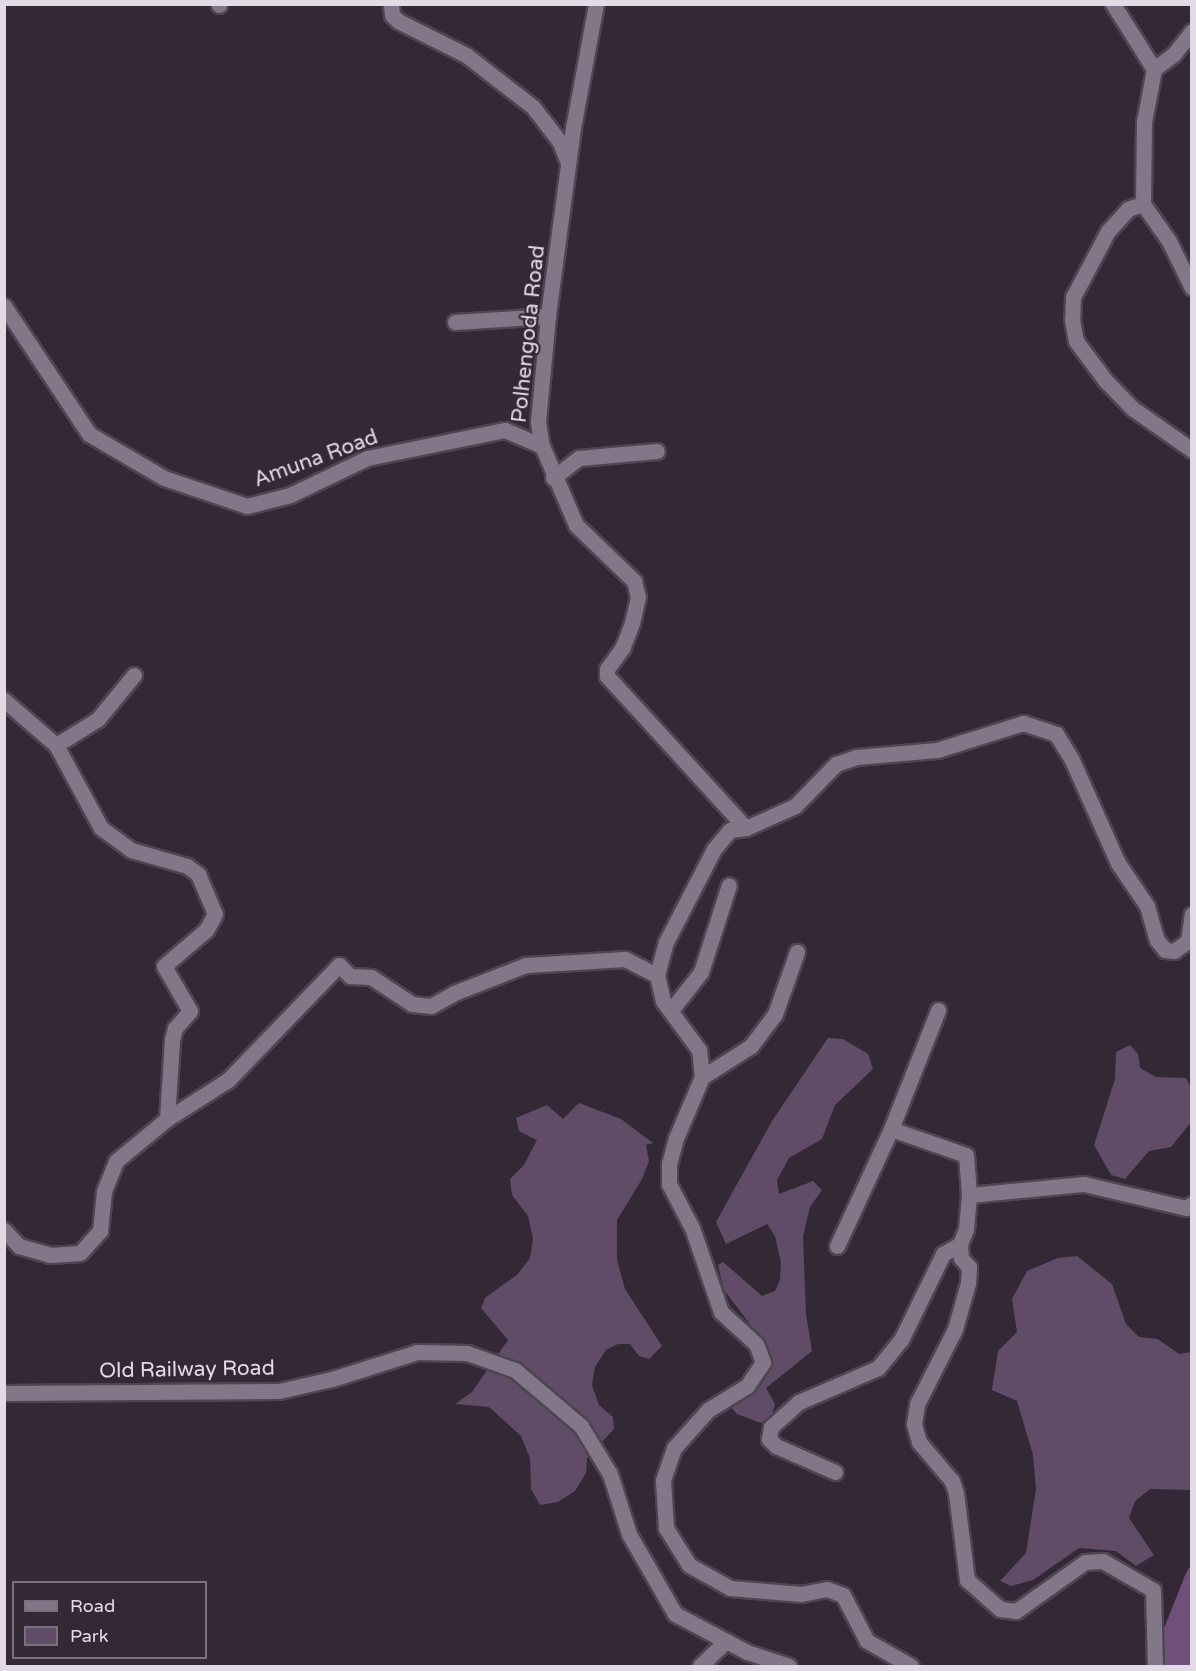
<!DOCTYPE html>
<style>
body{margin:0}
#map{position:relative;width:1196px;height:1671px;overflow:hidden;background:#342837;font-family:"Varela Round",sans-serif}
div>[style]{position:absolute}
.green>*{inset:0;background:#604c66}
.forest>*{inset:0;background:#70507a}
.roads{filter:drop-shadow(2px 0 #4f4552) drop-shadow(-2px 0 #4f4552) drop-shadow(0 2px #4f4552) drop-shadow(0 -2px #4f4552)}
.minor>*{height:15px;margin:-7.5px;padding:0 7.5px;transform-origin:7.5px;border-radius:7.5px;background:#847689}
span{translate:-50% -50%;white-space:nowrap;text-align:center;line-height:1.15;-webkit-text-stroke:4.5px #342837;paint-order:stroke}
.street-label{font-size:21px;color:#e2dae5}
.frame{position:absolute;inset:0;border:6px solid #e2dae5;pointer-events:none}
.legend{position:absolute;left:12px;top:1581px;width:195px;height:78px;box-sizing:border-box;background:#342837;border:2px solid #7a6f7d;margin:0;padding:8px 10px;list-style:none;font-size:18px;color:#e2dae5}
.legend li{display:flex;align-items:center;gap:12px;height:30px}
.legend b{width:30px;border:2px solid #7a6f7d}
</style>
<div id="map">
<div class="green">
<div style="clip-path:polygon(828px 1038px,843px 1039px,868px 1054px,873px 1069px,835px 1105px,822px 1139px,789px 1158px,777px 1180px,779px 1194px,813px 1181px,822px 1190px,810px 1207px,803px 1236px,806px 1314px,812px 1351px,766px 1388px,775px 1404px,772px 1415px,761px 1423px,737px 1414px,730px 1406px,760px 1384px,769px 1371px,770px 1356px,759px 1336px,724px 1290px,718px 1265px,723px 1262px,762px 1296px,775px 1291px,780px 1280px,781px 1263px,775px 1236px,767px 1224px,726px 1244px,716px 1222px,772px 1121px)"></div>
<div style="clip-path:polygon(1130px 1045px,1138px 1054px,1140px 1068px,1156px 1077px,1186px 1078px,1191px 1088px,1192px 1121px,1171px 1147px,1149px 1151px,1125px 1179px,1111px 1175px,1094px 1145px,1115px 1079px,1116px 1052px)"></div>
<div style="clip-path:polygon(579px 1103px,621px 1119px,653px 1143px,646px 1145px,649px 1161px,642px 1179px,617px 1220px,617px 1260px,625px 1289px,662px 1346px,649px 1359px,639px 1356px,630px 1344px,618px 1344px,606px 1350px,595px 1367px,592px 1385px,599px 1405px,613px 1417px,614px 1429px,587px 1458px,586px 1473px,575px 1491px,558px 1502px,540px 1505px,531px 1489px,530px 1458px,521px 1436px,489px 1407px,455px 1404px,472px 1392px,508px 1340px,481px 1308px,485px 1298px,518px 1274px,530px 1258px,533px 1239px,528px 1216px,512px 1195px,510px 1179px,524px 1165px,537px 1140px,519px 1131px,516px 1118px,547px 1105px,563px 1119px)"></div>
<div style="clip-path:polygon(1077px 1256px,1112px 1284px,1126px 1324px,1139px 1337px,1158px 1339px,1179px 1354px,1191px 1352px,1191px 1490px,1150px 1489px,1135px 1501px,1129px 1518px,1154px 1555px,1136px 1566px,1116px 1551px,1079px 1548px,1033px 1580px,1011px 1586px,1000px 1581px,1026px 1553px,1036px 1489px,1033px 1455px,1017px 1401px,992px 1390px,998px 1351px,1017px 1332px,1012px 1299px,1027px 1271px,1058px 1258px)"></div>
</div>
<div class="forest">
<div style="clip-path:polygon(1191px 1565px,1191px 1666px,1149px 1666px,1186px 1573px)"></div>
</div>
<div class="roads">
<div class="minor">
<div style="left:391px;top:4px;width:11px;rotate:85deg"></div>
<div style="left:392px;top:15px;width:8px;rotate:45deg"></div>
<div style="left:398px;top:21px;width:76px;rotate:26.6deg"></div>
<div style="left:466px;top:55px;width:85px;rotate:37.8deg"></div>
<div style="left:533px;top:107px;width:44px;rotate:52.4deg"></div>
<div style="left:560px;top:142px;width:22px;rotate:69deg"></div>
<div style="left:596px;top:4px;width:126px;rotate:100.5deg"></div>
<div style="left:573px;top:128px;width:190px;rotate:97.6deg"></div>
<div style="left:548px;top:316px;width:106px;rotate:95.4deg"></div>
<div style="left:538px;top:422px;width:24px;rotate:81deg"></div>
<div style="left:542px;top:446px;width:86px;rotate:66.7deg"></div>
<div style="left:576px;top:525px;width:81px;rotate:44deg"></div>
<div style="left:634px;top:581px;width:16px;rotate:76deg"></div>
<div style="left:638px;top:597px;width:27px;rotate:103deg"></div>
<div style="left:632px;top:623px;width:26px;rotate:111deg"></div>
<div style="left:623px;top:647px;width:27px;rotate:126deg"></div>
<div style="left:607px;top:669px;width:7px;rotate:90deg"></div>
<div style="left:607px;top:676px;width:206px;rotate:47.6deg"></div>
<div style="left:1113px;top:4px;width:77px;rotate:57.8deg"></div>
<div style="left:1154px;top:69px;width:54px;rotate:100.7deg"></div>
<div style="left:1144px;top:122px;width:82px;rotate:90.7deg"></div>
<div style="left:1143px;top:204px;width:45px;rotate:54.9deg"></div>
<div style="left:1169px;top:241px;width:52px;rotate:63.9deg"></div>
<div style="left:219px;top:5px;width:1px;rotate:-90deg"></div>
<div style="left:1154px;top:69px;width:25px;rotate:-37deg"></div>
<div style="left:1174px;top:54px;width:29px;rotate:-52deg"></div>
<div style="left:1143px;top:204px;width:16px;rotate:162deg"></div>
<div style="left:1128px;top:209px;width:30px;rotate:132deg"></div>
<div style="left:1108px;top:231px;width:75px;rotate:117.9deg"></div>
<div style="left:1073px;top:297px;width:23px;rotate:92deg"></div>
<div style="left:1072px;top:320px;width:21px;rotate:79deg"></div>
<div style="left:1076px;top:341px;width:49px;rotate:53.4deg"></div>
<div style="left:1105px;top:380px;width:39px;rotate:46deg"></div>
<div style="left:1132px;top:408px;width:73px;rotate:35deg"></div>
<div style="left:4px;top:306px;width:154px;rotate:56.4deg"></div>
<div style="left:89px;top:434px;width:87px;rotate:30.4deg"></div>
<div style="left:164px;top:478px;width:88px;rotate:18.6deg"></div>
<div style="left:247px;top:506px;width:44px;rotate:-14.3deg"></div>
<div style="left:290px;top:495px;width:85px;rotate:-25.7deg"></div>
<div style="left:367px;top:458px;width:141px;rotate:-11.5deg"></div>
<div style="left:505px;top:430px;width:40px;rotate:23.4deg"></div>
<div style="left:455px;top:322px;width:93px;rotate:-3.7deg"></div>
<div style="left:553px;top:478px;width:33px;rotate:-38deg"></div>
<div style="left:579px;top:458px;width:78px;rotate:-5.1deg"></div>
<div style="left:134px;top:675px;width:57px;rotate:129.3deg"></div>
<div style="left:98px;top:719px;width:49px;rotate:148.2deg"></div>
<div style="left:56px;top:745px;width:94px;rotate:61.5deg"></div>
<div style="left:101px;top:828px;width:37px;rotate:36deg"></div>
<div style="left:131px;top:850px;width:58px;rotate:15.9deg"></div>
<div style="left:187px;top:866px;width:14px;rotate:36deg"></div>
<div style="left:198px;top:874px;width:43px;rotate:67deg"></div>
<div style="left:215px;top:914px;width:18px;rotate:119deg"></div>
<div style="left:206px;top:930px;width:55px;rotate:139.4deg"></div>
<div style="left:164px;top:966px;width:52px;rotate:60deg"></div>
<div style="left:190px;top:1011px;width:23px;rotate:131deg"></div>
<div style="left:175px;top:1028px;width:12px;rotate:104deg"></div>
<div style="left:172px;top:1040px;width:79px;rotate:93.6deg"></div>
<div style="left:4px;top:700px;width:69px;rotate:40.9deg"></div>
<div style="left:672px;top:1009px;width:47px;rotate:-51.9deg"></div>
<div style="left:701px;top:972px;width:91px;rotate:-72.2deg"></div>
<div style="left:702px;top:1077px;width:58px;rotate:-32.3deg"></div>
<div style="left:751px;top:1046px;width:40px;rotate:-53deg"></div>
<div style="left:775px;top:1014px;width:66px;rotate:-70.5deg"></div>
<div style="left:891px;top:1129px;width:79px;rotate:19.1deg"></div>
<div style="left:966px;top:1155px;width:40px;rotate:85.7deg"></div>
<div style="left:4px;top:1230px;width:22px;rotate:47deg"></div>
<div style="left:19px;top:1246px;width:32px;rotate:16deg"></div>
<div style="left:50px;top:1255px;width:30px;rotate:-4deg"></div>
<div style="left:80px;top:1253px;width:30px;rotate:-48deg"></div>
<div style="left:100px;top:1231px;width:40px;rotate:-84.3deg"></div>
<div style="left:104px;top:1191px;width:32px;rotate:-68deg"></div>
<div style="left:116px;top:1161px;width:66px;rotate:-39.5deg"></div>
<div style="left:167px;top:1119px;width:72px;rotate:-32.6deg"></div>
<div style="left:228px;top:1080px;width:160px;rotate:-46deg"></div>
<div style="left:339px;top:965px;width:16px;rotate:45deg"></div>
<div style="left:350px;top:976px;width:21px;rotate:3deg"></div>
<div style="left:371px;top:977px;width:49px;rotate:33.4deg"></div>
<div style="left:412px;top:1004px;width:19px;rotate:6deg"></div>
<div style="left:431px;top:1006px;width:26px;rotate:-29deg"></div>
<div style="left:454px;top:993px;width:77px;rotate:-21.3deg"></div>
<div style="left:526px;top:965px;width:99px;rotate:-3.5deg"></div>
<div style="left:625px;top:959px;width:36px;rotate:27deg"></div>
<div style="left:837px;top:1246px;width:129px;rotate:-65.2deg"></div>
<div style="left:891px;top:1129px;width:128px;rotate:-68.4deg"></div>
<div style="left:4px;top:1393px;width:275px;rotate:-0.4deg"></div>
<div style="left:279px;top:1391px;width:54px;rotate:-12.8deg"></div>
<div style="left:332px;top:1379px;width:89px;rotate:-17.6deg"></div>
<div style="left:417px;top:1352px;width:50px;rotate:1.1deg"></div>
<div style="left:467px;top:1353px;width:51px;rotate:19.5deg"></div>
<div style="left:515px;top:1370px;width:87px;rotate:40.3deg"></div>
<div style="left:581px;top:1426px;width:56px;rotate:58.9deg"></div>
<div style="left:610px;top:1474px;width:63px;rotate:72.4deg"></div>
<div style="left:629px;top:1534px;width:92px;rotate:60.1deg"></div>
<div style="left:675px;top:1614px;width:81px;rotate:27.8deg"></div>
<div style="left:747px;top:1652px;width:44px;rotate:18.4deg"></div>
<div style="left:835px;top:1472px;width:64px;rotate:-156.2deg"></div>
<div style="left:776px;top:1446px;width:10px;rotate:-135deg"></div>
<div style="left:769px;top:1439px;width:12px;rotate:-81deg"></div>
<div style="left:771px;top:1427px;width:38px;rotate:-42deg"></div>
<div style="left:799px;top:1402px;width:86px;rotate:-23.3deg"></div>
<div style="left:878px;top:1368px;width:36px;rotate:-51deg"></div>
<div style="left:901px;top:1340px;width:96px;rotate:-64deg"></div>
<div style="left:943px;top:1254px;width:20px;rotate:-30deg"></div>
<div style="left:700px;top:1666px;width:36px;rotate:-44deg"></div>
<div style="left:911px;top:1666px;width:51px;rotate:-150.4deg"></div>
<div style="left:867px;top:1641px;width:52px;rotate:-117.6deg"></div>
<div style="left:843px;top:1595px;width:17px;rotate:-159deg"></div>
<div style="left:827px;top:1589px;width:26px;rotate:169deg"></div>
<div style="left:801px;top:1594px;width:71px;rotate:-175.2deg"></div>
<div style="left:730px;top:1588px;width:47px;rotate:-150.7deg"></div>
<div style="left:689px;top:1565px;width:44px;rotate:-121.9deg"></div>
<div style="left:666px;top:1528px;width:48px;rotate:-93.6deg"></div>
<div style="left:663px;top:1480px;width:34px;rotate:-71deg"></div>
<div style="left:674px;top:1448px;width:51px;rotate:-48.2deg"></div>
<div style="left:708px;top:1410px;width:46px;rotate:-31.6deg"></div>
<div style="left:747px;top:1386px;width:29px;rotate:-56deg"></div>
<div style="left:763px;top:1362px;width:19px;rotate:-111deg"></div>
<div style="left:756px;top:1344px;width:47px;rotate:-137.6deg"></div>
<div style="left:721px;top:1312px;width:89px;rotate:-109deg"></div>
<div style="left:692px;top:1228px;width:50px;rotate:-117.6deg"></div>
<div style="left:669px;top:1184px;width:20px;rotate:-90deg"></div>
<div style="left:669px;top:1164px;width:27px;rotate:-75deg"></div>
<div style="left:676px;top:1138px;width:66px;rotate:-66.9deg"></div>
<div style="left:702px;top:1077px;width:27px;rotate:-96deg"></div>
<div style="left:699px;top:1050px;width:61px;rotate:-126.3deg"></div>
<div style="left:663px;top:1001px;width:27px;rotate:-103deg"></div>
<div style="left:657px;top:975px;width:34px;rotate:-75deg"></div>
<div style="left:666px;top:942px;width:105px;rotate:-62.7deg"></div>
<div style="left:714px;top:849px;width:25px;rotate:-50deg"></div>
<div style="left:730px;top:830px;width:16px;rotate:-7deg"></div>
<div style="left:746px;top:828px;width:54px;rotate:-24.2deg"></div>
<div style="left:795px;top:806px;width:59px;rotate:-45.7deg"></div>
<div style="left:836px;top:764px;width:21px;rotate:-19deg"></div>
<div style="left:856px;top:757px;width:81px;rotate:-4.9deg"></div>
<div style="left:937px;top:750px;width:90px;rotate:-17.4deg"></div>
<div style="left:1023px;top:723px;width:35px;rotate:18deg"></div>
<div style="left:1056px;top:734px;width:28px;rotate:58deg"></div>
<div style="left:1071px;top:758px;width:115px;rotate:65.9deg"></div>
<div style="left:1118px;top:863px;width:52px;rotate:56deg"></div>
<div style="left:1147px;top:906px;width:35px;rotate:74deg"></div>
<div style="left:1157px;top:940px;width:13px;rotate:51deg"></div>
<div style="left:1165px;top:950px;width:9px;rotate:6deg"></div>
<div style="left:1174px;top:951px;width:17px;rotate:-36deg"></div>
<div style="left:1188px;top:941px;width:27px;rotate:-82deg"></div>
<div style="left:1155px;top:1666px;width:76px;rotate:-91.5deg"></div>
<div style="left:1153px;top:1590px;width:58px;rotate:-149.9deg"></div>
<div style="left:1103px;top:1561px;width:18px;rotate:177deg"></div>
<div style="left:1085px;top:1562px;width:85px;rotate:144.6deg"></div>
<div style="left:1016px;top:1611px;width:16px;rotate:-173deg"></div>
<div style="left:1000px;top:1609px;width:44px;rotate:-138.7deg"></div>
<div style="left:967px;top:1580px;width:88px;rotate:-97.2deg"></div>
<div style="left:956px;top:1493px;width:13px;rotate:-108deg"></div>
<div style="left:952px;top:1481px;width:51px;rotate:-130.2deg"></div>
<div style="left:919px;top:1442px;width:19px;rotate:-106deg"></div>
<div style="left:914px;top:1424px;width:20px;rotate:-81deg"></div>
<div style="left:917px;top:1404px;width:84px;rotate:-63.1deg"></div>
<div style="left:955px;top:1329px;width:48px;rotate:-74.2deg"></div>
<div style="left:968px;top:1283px;width:16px;rotate:-86deg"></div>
<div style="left:969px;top:1267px;width:12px;rotate:-132deg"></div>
<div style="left:961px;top:1258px;width:14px;rotate:-94deg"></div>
<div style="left:960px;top:1244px;width:16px;rotate:-68deg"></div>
<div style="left:966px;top:1229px;width:34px;rotate:-85deg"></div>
<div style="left:969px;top:1195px;width:116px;rotate:-5.5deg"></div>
<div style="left:1084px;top:1184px;width:105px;rotate:13.2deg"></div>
<div style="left:1186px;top:1208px;width:7px;rotate:-34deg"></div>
</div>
</div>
<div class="street-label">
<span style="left:529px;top:334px;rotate:-84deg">Polhengoda Road</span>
<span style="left:316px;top:459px;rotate:-20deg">Amuna Road</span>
<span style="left:187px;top:1370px;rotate:-1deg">Old Railway Road</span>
</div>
<div class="frame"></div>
<ul class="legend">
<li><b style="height:8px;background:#847689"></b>Road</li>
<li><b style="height:16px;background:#604c66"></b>Park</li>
</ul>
</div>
